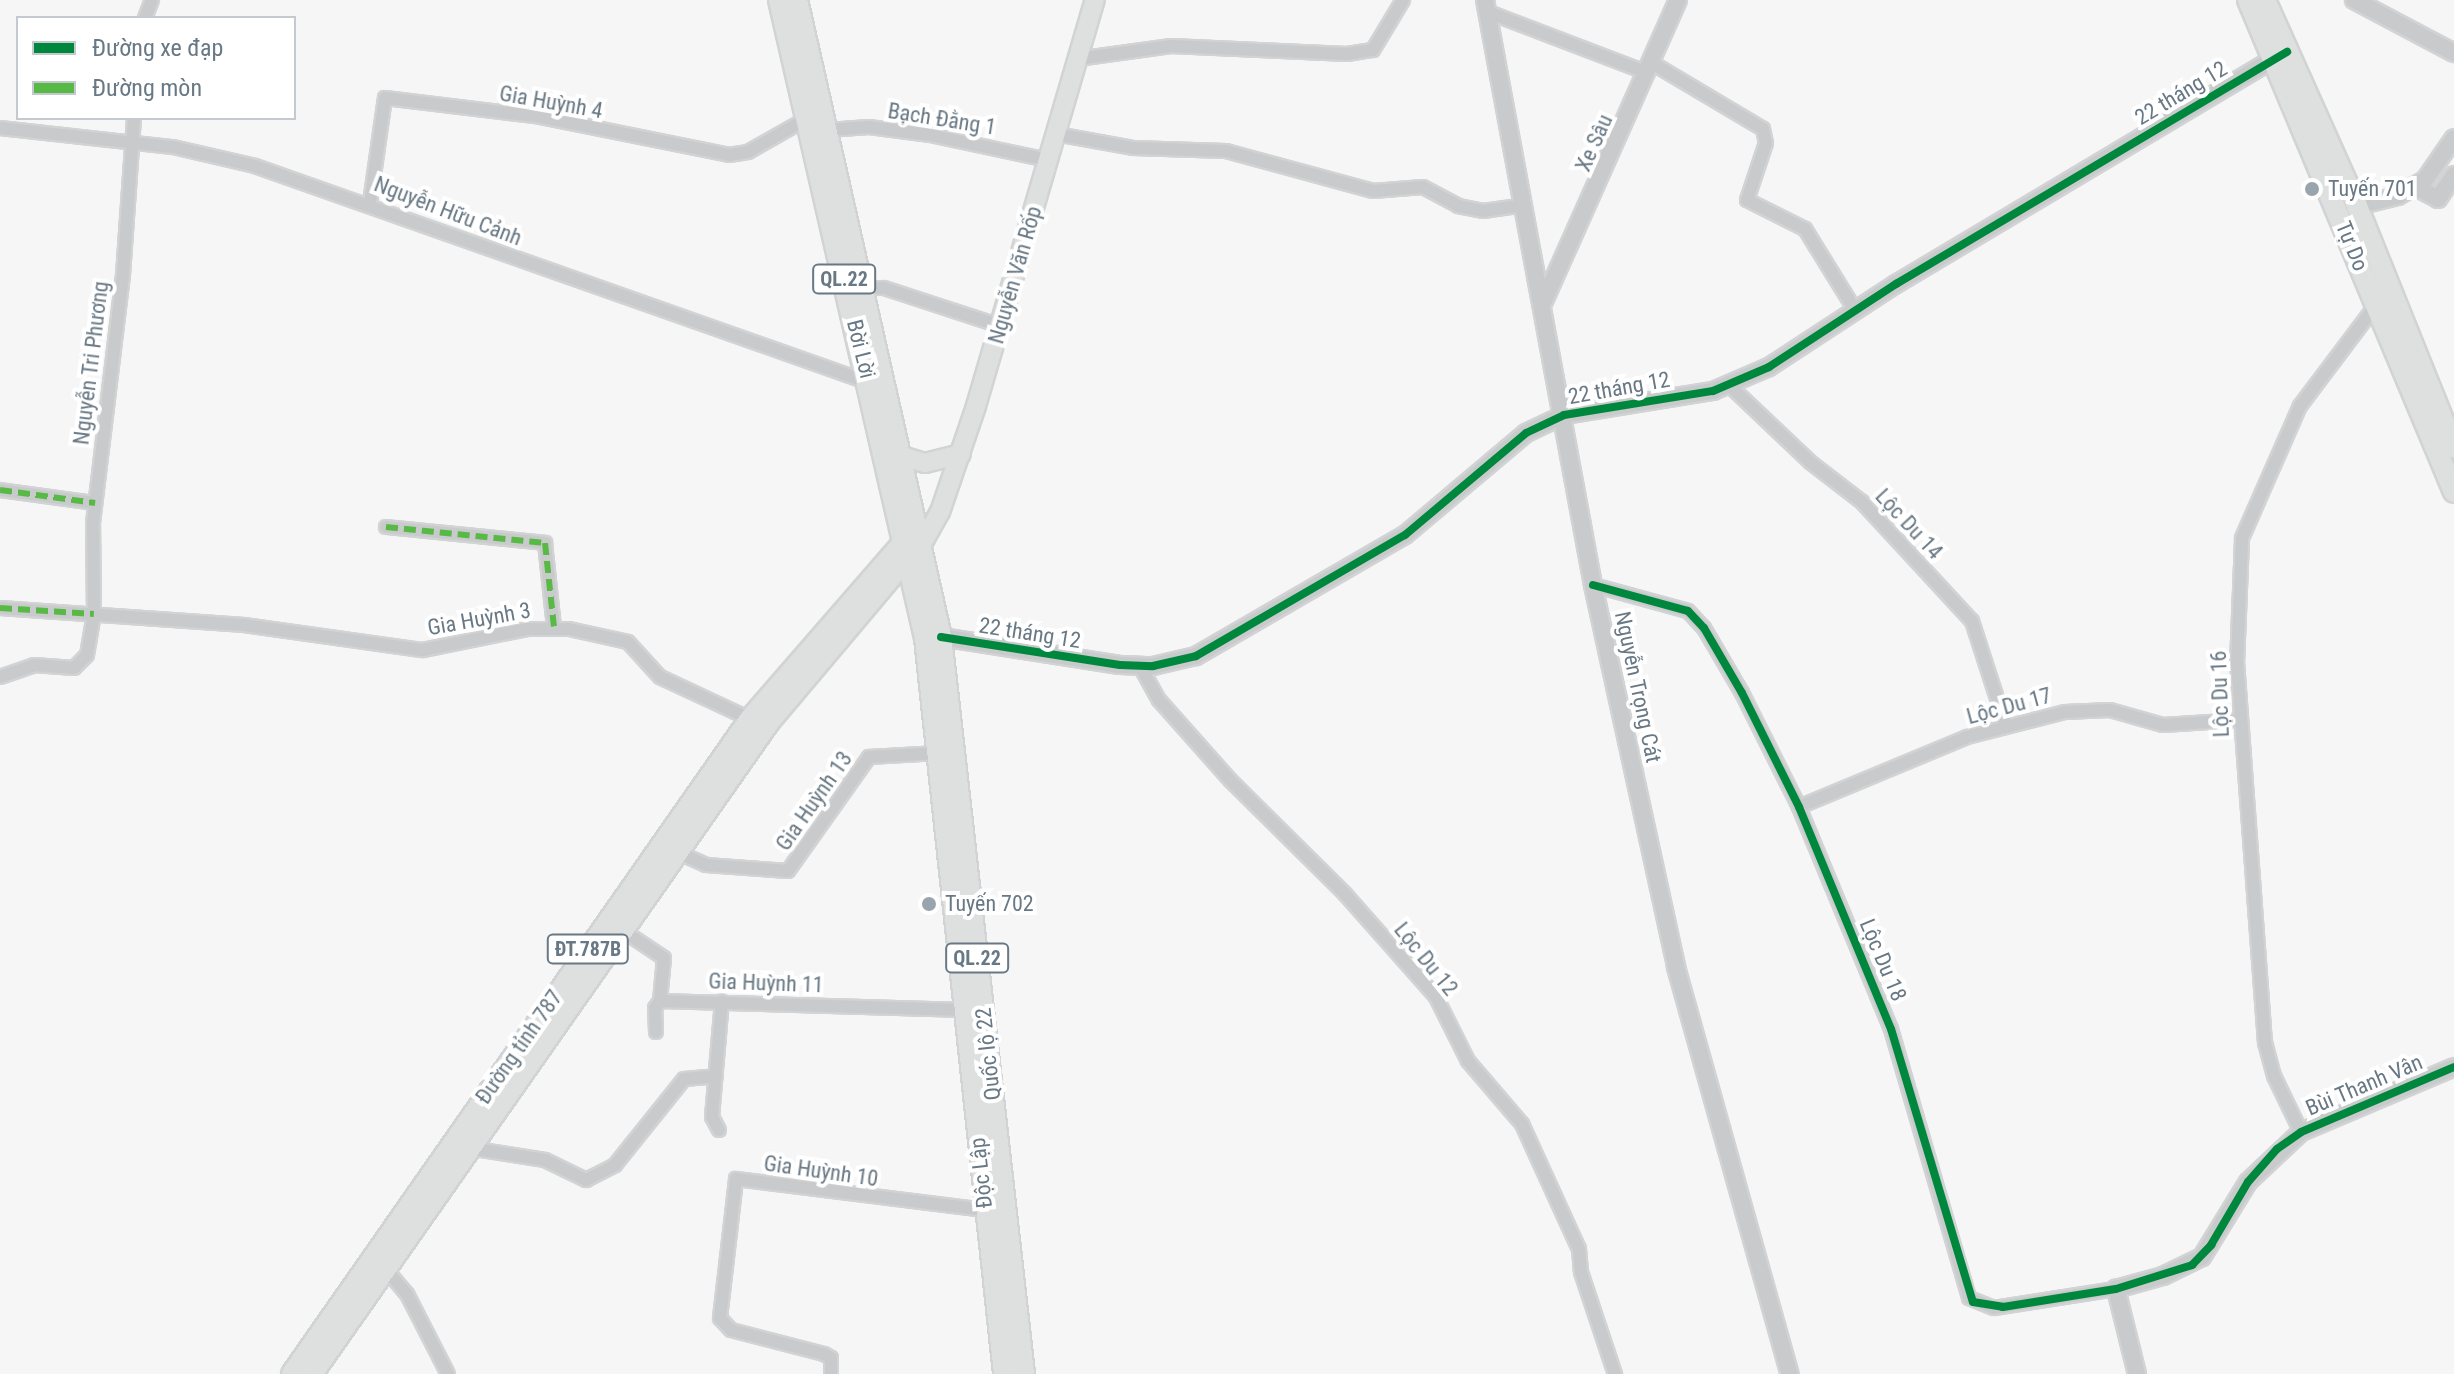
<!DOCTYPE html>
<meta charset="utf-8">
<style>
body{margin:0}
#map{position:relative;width:2454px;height:1374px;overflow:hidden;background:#f6f6f6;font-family:"Roboto Condensed",sans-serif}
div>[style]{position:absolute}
.roads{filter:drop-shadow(2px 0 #d2d3d4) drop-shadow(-2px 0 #d2d3d4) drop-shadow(0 2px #d2d3d4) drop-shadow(0 -2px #d2d3d4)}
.minor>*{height:12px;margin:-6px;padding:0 6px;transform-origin:6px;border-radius:6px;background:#c9cacb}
.tertiary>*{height:16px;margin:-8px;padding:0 8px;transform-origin:8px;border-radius:8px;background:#c9cacb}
.secondary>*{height:18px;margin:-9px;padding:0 9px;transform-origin:9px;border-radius:9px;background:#dedfdf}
.primary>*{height:20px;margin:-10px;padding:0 10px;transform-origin:10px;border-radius:10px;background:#dedfdf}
.trunk>*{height:20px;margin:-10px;padding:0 10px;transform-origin:10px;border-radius:10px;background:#dedfdf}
.quiet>*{height:6px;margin-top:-3px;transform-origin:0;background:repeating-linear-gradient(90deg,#58b947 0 12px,transparent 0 18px)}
.cycleway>*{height:8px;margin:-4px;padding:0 4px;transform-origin:4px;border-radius:4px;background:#00873e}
.dots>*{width:22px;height:22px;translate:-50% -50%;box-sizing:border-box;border:4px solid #fff;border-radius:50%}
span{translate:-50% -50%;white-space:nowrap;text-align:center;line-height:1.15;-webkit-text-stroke:8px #fff;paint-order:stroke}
.shield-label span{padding:2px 6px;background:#fff;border:2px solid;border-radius:6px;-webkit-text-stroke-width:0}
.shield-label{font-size:20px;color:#687884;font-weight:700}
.street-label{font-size:22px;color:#687884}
.poi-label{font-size:22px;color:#687884}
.left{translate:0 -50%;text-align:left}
.legend{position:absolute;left:16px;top:16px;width:280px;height:104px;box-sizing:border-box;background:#fff;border:2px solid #c3c9ce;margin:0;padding:10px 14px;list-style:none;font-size:24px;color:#687884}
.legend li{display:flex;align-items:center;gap:16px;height:40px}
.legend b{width:40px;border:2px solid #c3c9ce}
</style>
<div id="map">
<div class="roads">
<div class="minor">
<div style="left:1488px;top:12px;width:171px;rotate:20.9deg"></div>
<div style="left:145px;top:18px;width:19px;rotate:-69deg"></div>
<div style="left:1077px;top:59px;width:95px;rotate:-7.9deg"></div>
<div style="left:1171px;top:46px;width:176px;rotate:2.6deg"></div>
<div style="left:1347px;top:54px;width:26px;rotate:-9deg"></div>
<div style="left:1373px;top:50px;width:58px;rotate:-59deg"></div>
<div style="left:1652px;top:63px;width:129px;rotate:30.7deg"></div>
<div style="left:1763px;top:129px;width:14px;rotate:78deg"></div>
<div style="left:1766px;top:143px;width:60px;rotate:108.4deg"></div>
<div style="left:1747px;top:200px;width:65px;rotate:26.6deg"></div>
<div style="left:1805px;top:229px;width:95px;rotate:58.3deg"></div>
<div style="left:0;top:128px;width:174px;rotate:6.3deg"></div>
<div style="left:173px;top:147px;width:84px;rotate:13deg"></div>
<div style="left:255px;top:166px;width:652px;rotate:19.44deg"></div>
<div style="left:828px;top:130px;width:41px;rotate:-4.2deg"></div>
<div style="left:869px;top:127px;width:62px;rotate:7.5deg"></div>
<div style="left:930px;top:135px;width:121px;rotate:12deg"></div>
<div style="left:1056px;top:134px;width:78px;rotate:10.3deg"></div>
<div style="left:1133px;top:148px;width:93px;rotate:1.8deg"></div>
<div style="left:1226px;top:151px;width:152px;rotate:15.2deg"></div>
<div style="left:1373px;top:191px;width:50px;rotate:-4.6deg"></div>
<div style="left:1423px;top:187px;width:40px;rotate:28deg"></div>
<div style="left:1458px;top:206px;width:25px;rotate:11deg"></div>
<div style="left:1483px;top:211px;width:42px;rotate:-8.1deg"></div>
<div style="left:370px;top:203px;width:106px;rotate:-81.9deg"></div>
<div style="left:385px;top:98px;width:157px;rotate:6.9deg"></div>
<div style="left:541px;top:117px;width:192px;rotate:11.4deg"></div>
<div style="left:729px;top:155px;width:19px;rotate:-9deg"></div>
<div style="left:748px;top:152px;width:67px;rotate:-29.6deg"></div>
<div style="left:864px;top:288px;width:20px"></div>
<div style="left:884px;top:288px;width:122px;rotate:18.1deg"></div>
<div style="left:1730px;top:386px;width:110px;rotate:43.5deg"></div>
<div style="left:1810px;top:462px;width:66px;rotate:37.6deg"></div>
<div style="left:1862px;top:502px;width:162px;rotate:47.3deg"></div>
<div style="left:1972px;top:621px;width:110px;rotate:72.1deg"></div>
<div style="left:0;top:490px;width:96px;rotate:7.8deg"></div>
<div style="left:386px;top:527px;width:160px;rotate:5.7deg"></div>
<div style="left:545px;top:543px;width:84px;rotate:83.9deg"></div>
<div style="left:1593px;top:585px;width:98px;rotate:15.3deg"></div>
<div style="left:1688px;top:611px;width:23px;rotate:47deg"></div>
<div style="left:1704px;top:628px;width:75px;rotate:59.7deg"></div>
<div style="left:1742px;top:693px;width:127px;rotate:63.4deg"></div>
<div style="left:1799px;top:807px;width:240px;rotate:67.5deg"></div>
<div style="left:1891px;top:1029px;width:280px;rotate:73.8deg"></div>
<div style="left:1969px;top:1298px;width:27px;rotate:22deg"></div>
<div style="left:1994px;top:1308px;width:123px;rotate:-8.9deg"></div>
<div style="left:0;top:608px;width:245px;rotate:4deg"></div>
<div style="left:244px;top:625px;width:181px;rotate:8deg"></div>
<div style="left:423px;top:650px;width:106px;rotate:-11.4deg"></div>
<div style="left:527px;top:629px;width:42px"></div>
<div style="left:569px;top:629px;width:60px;rotate:12.4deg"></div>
<div style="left:628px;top:642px;width:47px;rotate:47.6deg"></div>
<div style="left:660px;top:677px;width:99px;rotate:25deg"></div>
<div style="left:1140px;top:666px;width:39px;rotate:61deg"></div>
<div style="left:1159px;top:700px;width:108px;rotate:48.4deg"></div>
<div style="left:1231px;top:781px;width:161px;rotate:44.7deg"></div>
<div style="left:1345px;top:894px;width:137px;rotate:48.5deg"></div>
<div style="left:1436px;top:997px;width:72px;rotate:63.4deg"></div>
<div style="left:1468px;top:1061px;width:83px;rotate:49.4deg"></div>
<div style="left:1522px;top:1124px;width:137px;rotate:65.5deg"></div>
<div style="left:1579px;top:1249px;width:23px;rotate:85deg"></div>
<div style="left:1581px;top:1272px;width:108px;rotate:71.6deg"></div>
<div style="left:0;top:677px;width:36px;rotate:-19deg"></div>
<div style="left:34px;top:665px;width:40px;rotate:4.3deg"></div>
<div style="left:74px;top:668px;width:18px;rotate:-45deg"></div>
<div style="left:87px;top:655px;width:42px;rotate:-80.3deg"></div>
<div style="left:94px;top:614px;width:91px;rotate:-90.6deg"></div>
<div style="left:93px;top:523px;width:250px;rotate:-83.1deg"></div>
<div style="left:123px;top:275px;width:157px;rotate:-86deg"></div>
<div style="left:1799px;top:807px;width:182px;rotate:-22.6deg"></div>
<div style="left:1967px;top:737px;width:101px;rotate:-14.3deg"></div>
<div style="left:2065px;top:712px;width:45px;rotate:-2.5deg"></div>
<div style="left:2110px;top:710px;width:55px;rotate:15.8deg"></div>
<div style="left:2163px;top:725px;width:77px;rotate:-3.7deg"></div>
<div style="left:677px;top:852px;width:32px;rotate:24deg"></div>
<div style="left:706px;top:865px;width:82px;rotate:4.2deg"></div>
<div style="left:788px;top:871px;width:140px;rotate:-54.6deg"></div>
<div style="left:869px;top:757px;width:70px;rotate:-3.3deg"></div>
<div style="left:622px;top:930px;width:50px;rotate:33.7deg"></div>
<div style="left:664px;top:958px;width:43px;rotate:95.3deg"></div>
<div style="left:660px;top:1001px;width:305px;rotate:1.7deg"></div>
<div style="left:656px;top:1032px;width:24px;rotate:-92deg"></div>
<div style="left:655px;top:1008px;width:9px;rotate:-54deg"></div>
<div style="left:719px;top:1130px;width:15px;rotate:-118deg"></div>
<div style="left:712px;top:1117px;width:116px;rotate:-85.1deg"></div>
<div style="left:2301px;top:1132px;width:62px;rotate:-115.7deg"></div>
<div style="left:2274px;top:1076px;width:34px;rotate:-105deg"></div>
<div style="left:2265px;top:1043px;width:380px;rotate:-94.2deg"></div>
<div style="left:2237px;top:664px;width:126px;rotate:-87.7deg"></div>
<div style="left:2242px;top:538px;width:144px;rotate:-66.3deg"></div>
<div style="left:2300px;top:406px;width:128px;rotate:-53deg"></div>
<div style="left:469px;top:1148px;width:77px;rotate:9deg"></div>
<div style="left:545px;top:1160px;width:46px;rotate:26deg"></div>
<div style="left:586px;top:1180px;width:33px;rotate:-27deg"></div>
<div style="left:615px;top:1165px;width:110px;rotate:-51.3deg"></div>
<div style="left:684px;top:1079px;width:32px;rotate:-5deg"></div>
<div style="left:385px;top:1268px;width:34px;rotate:50deg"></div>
<div style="left:407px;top:1294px;width:90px;rotate:62.9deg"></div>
<div style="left:831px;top:1374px;width:16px;rotate:-90deg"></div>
<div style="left:831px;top:1358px;width:8px;rotate:-150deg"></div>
<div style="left:824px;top:1354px;width:96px;rotate:-165.5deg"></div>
<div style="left:731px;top:1330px;width:16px;rotate:-133deg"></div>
<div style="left:720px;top:1318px;width:140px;rotate:-83.4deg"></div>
<div style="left:736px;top:1179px;width:251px;rotate:7.1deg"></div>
</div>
<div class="tertiary">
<div style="left:1485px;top:0;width:595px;rotate:79.54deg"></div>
<div style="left:1593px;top:585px;width:391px;rotate:77.7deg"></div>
<div style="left:1676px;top:967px;width:423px;rotate:74.4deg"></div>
<div style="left:2354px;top:0;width:113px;rotate:27.9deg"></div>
<div style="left:2414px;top:186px;width:27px;rotate:28deg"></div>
<div style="left:2438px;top:199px;width:29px;rotate:-56deg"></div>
<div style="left:2357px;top:206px;width:42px;rotate:-13.7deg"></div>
<div style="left:2398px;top:196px;width:31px;rotate:-31deg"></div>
<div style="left:2425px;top:180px;width:51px;rotate:-55.4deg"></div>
<div style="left:1544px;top:301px;width:329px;rotate:-66deg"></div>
<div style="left:941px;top:637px;width:181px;rotate:8.9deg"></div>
<div style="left:1120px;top:665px;width:33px;rotate:2deg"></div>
<div style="left:1153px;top:666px;width:44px;rotate:-13.1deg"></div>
<div style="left:1196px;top:656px;width:241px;rotate:-30.1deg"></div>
<div style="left:1405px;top:535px;width:158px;rotate:-40.1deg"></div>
<div style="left:1526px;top:433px;width:42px;rotate:-25.3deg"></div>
<div style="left:1564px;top:415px;width:151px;rotate:-9.2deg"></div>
<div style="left:1713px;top:391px;width:61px;rotate:-23.2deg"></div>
<div style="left:1769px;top:367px;width:152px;rotate:-33.2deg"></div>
<div style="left:1896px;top:284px;width:449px;rotate:-30.8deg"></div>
<div style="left:2137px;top:1374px;width:88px;rotate:-103.9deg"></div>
<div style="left:2116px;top:1289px;width:49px;rotate:-15.5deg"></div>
<div style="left:2163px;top:1276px;width:43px;rotate:-26deg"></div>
<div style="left:2202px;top:1257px;width:88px;rotate:-58.5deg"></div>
<div style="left:2248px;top:1182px;width:73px;rotate:-43.3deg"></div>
<div style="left:2301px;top:1132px;width:166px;rotate:-23deg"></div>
</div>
<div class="secondary">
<div style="left:902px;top:456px;width:24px;rotate:17deg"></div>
<div style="left:925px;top:463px;width:37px;rotate:-14deg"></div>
<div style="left:922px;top:544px;width:37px;rotate:-61deg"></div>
<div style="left:940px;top:512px;width:112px;rotate:-71.2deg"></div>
<div style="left:976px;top:406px;width:423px;rotate:-73.7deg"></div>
</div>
<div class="primary">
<div style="left:2248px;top:0;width:533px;rotate:67.28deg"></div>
<div style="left:2265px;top:0;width:226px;rotate:65.9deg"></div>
<div style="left:2357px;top:206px;width:260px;rotate:68.1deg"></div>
<div style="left:292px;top:1374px;width:799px;rotate:-55.04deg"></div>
<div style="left:750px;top:719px;width:236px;rotate:-49deg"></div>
<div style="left:312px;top:1374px;width:796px;rotate:-54.97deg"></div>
<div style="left:769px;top:722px;width:214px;rotate:-49.9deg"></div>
</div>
<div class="trunk">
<div style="left:779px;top:0;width:654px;rotate:77.11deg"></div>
<div style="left:925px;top:638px;width:740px;rotate:83.87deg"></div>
<div style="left:797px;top:0;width:653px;rotate:77.26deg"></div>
<div style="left:941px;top:637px;width:742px;rotate:83.57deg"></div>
</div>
</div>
<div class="quiet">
<div style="left:0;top:490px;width:96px;rotate:7.8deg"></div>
<div style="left:386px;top:527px;width:160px;rotate:5.7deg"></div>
<div style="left:545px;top:543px;width:84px;rotate:83.9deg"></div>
<div style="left:0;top:608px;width:94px;rotate:3.7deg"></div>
</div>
<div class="cycleway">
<div style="left:1593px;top:585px;width:98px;rotate:15.3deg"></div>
<div style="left:1688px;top:611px;width:23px;rotate:47deg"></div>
<div style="left:1704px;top:628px;width:75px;rotate:59.7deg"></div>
<div style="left:1742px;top:693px;width:127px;rotate:63.4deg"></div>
<div style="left:1799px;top:807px;width:240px;rotate:67.5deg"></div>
<div style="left:1891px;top:1029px;width:285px;rotate:73.3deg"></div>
<div style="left:1973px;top:1302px;width:30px;rotate:9deg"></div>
<div style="left:2003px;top:1307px;width:114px;rotate:-9.1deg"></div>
<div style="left:2116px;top:1289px;width:80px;rotate:-17.5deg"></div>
<div style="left:2192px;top:1265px;width:28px;rotate:-46deg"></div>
<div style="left:2211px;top:1245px;width:73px;rotate:-59.6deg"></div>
<div style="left:2248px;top:1182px;width:44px;rotate:-48.7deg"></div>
<div style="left:2277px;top:1149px;width:29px;rotate:-35deg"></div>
<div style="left:2301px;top:1132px;width:166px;rotate:-23deg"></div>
<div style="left:941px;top:637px;width:181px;rotate:8.9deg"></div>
<div style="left:1120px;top:665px;width:33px;rotate:2deg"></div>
<div style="left:1153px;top:666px;width:44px;rotate:-13.1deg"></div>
<div style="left:1196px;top:656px;width:241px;rotate:-30.1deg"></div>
<div style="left:1405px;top:535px;width:158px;rotate:-40.1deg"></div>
<div style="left:1526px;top:433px;width:42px;rotate:-25.3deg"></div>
<div style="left:1564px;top:415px;width:151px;rotate:-9.2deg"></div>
<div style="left:1713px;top:391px;width:61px;rotate:-23.2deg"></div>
<div style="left:1769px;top:367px;width:152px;rotate:-33.2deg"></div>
<div style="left:1896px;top:284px;width:455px;rotate:-30.7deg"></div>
</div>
<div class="dots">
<div style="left:2312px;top:189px;background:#9aa4ac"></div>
<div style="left:929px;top:904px;background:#9aa4ac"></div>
</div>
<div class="shield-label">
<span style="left:844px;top:279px">QL.22</span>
<span style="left:588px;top:949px">ĐT.787B</span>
<span style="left:977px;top:958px">QL.22</span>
</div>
<div class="street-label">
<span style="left:2181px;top:93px;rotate:-31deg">22 tháng 12</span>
<span style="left:551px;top:102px;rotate:10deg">Gia Huỳnh 4</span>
<span style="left:942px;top:119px;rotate:9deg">Bạch Đằng 1</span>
<span style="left:1594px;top:143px;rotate:-66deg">Xe Sâu</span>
<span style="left:448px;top:211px;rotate:21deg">Nguyễn Hữu Cảnh</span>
<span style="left:2352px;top:246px;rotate:68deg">Tự Do</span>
<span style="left:1015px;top:275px;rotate:-74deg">Nguyễn Văn Rốp</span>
<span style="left:861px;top:349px;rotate:76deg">Bời Lời</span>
<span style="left:91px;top:363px;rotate:-83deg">Nguyễn Tri Phương</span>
<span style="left:1619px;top:388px;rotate:-10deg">22 tháng 12</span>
<span style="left:1909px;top:524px;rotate:47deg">Lộc Du 14</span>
<span style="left:479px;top:619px;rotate:-10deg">Gia Huỳnh 3</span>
<span style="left:1030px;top:633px;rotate:9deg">22 tháng 12</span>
<span style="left:1638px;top:687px;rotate:78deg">Nguyễn Trọng Cát</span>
<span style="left:2220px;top:694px;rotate:-92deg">Lộc Du 16</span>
<span style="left:2009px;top:706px;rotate:-15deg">Lộc Du 17</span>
<span style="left:814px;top:801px;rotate:-55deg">Gia Huỳnh 13</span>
<span style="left:1426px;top:959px;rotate:51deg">Lộc Du 12</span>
<span style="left:1883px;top:960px;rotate:67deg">Lộc Du 18</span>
<span style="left:766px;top:983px;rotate:2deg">Gia Huỳnh 11</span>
<span style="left:519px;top:1047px;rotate:-55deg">Đường tỉnh 787</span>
<span style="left:988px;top:1054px;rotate:-96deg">Quốc lộ 22</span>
<span style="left:2364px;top:1085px;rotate:-23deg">Bùi Thanh Vân</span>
<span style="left:821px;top:1171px;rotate:8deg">Gia Huỳnh 10</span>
<span style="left:981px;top:1173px;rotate:-96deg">Độc Lập</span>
</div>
<div class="poi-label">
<span class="left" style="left:2328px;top:189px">Tuyến 701</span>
<span class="left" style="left:945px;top:904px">Tuyến 702</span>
</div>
<ul class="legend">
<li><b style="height:10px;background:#00873e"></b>Đường xe đạp</li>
<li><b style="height:10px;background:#58b947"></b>Đường mòn</li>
</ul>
</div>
